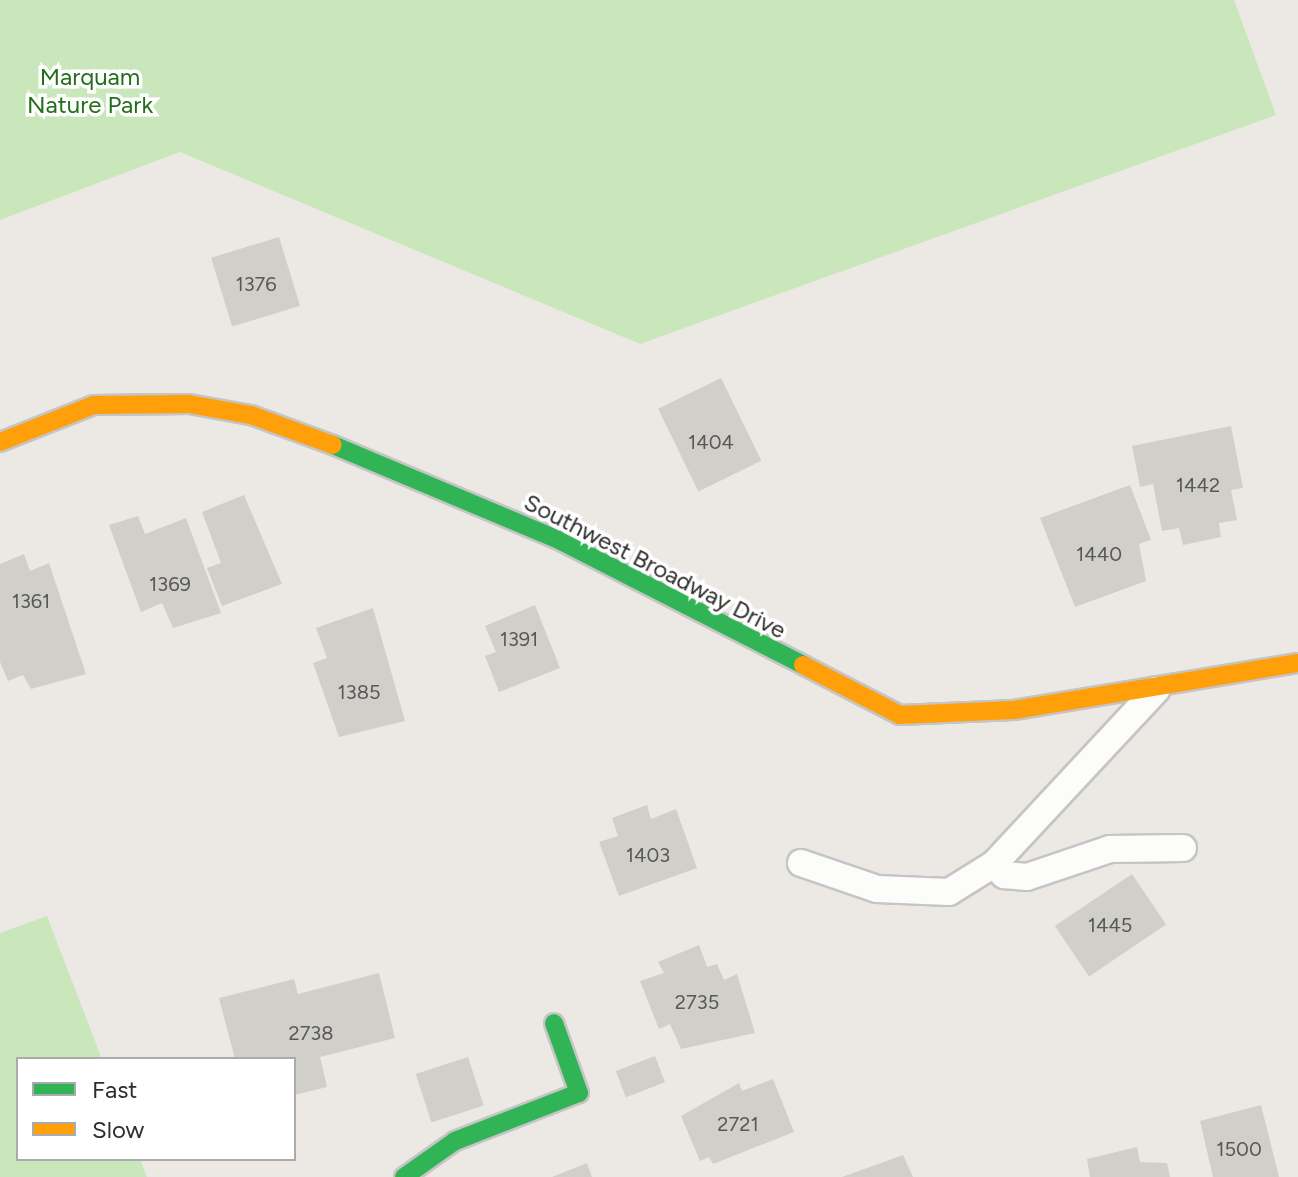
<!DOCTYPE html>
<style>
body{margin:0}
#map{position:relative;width:1298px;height:1177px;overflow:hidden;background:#ece9e4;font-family:Figtree,sans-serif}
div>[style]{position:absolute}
.green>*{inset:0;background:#cae7bc}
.building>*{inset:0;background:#d1cfca;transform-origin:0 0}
.roads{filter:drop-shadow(2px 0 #c5c5c5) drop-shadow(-2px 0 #c5c5c5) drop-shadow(0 2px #c5c5c5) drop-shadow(0 -2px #c5c5c5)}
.lane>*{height:26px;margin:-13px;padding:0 13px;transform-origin:13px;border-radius:13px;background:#fcfcfb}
.fast>*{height:18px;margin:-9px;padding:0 9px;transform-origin:9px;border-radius:9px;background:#30b455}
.slow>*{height:18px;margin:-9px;padding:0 9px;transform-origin:9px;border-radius:9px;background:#ff9f0a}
span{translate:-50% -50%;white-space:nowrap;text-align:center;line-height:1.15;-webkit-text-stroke:7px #fff;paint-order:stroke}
.number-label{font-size:20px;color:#585857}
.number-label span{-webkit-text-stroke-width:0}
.park-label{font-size:24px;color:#236f19}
.street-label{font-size:24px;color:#2e2e2e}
.legend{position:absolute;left:16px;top:1057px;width:280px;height:104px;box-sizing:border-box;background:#fff;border:2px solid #ababab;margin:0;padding:10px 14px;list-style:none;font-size:24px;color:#2e2e2e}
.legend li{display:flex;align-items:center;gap:16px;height:40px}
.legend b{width:40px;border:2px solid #ababab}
</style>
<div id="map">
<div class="green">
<div style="clip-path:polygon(0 0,1234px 0,1276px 115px,640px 344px,180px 152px,0 220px)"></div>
<div style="clip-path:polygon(47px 916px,102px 1059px,18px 1059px,18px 1159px,140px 1159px,147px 1177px,0 1177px,0 933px)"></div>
</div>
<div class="building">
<div style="left:279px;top:237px;width:72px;height:71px;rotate:73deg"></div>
<div style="left:721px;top:378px;width:92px;height:70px;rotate:64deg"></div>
<div style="clip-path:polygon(1231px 426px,1243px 488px,1231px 490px,1237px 520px,1219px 523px,1221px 537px,1183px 545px,1179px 528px,1162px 531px,1153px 484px,1140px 487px,1132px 446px)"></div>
<div style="clip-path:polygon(1130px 485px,1151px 540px,1139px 544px,1146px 581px,1075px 607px,1040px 518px)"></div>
<div style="clip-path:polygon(244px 495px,282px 584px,222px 606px,207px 568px,221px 563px,202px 512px)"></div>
<div style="clip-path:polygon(138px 516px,145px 534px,186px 518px,221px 613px,173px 628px,162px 603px,141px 612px,109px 525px)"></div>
<div style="clip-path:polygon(24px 554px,30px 571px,49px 563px,86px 674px,31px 689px,23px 675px,8px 681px,0 662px,0 564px)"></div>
<div style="clip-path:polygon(535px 605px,560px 668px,499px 692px,485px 656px,496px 652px,485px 626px)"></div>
<div style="clip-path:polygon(373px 608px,405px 721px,339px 737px,313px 663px,327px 658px,316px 628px)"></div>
<div style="clip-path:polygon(647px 805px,651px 819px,676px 809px,697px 868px,619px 896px,599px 842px,618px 836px,612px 818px)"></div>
<div style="left:1132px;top:874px;width:61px;height:93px;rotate:56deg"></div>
<div style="clip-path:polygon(699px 945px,707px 967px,717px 964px,724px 980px,737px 974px,755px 1033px,681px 1049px,670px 1024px,659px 1029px,640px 981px,664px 973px,658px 962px)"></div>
<div style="clip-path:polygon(379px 973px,395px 1038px,320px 1057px,327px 1087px,294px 1095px,294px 1059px,235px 1059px,219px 998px,294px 979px,298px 994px)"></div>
<div style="left:655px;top:1056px;width:28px;height:42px;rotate:69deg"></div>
<div style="left:468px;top:1057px;width:51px;height:55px;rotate:72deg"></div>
<div style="clip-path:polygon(773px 1079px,794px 1132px,713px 1164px,709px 1157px,700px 1161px,681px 1116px,739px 1083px,742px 1091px)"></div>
<div style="clip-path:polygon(1261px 1105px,1279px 1177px,1213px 1177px,1200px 1121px)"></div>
<div style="clip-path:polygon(1137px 1147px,1140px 1162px,1167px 1163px,1170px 1177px,1090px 1177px,1087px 1159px)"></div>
<div style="clip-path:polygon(903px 1155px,913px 1177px,842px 1177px)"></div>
<div style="clip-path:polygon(587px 1163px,592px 1177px,552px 1177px)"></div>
</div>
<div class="roads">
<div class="lane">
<div style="left:801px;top:863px;width:80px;rotate:18.9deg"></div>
<div style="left:877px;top:889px;width:72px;rotate:2.4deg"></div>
<div style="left:949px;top:892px;width:53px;rotate:-31.9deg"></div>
<div style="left:994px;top:864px;width:238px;rotate:-47deg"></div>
<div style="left:994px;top:864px;width:15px;rotate:48deg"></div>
<div style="left:1004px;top:875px;width:23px;rotate:5deg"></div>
<div style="left:1027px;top:877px;width:88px;rotate:-18.6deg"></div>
<div style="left:1110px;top:849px;width:73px;rotate:-0.8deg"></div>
</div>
<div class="fast">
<div style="left:333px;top:445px;width:247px;rotate:22.8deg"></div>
<div style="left:561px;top:541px;width:272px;rotate:27.1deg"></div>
<div style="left:404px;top:1177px;width:62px;rotate:-35.2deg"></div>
<div style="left:455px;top:1141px;width:133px;rotate:-21.2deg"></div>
<div style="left:579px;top:1093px;width:74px;rotate:-109.7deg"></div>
</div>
<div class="slow">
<div style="left:0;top:442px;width:101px;rotate:-21.5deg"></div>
<div style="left:94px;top:405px;width:95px;rotate:-0.6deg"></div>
<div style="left:189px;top:404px;width:63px;rotate:10.1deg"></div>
<div style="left:251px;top:415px;width:87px;rotate:20.1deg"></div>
<div style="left:803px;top:665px;width:109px;rotate:27.3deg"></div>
<div style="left:900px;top:715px;width:114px;rotate:-2.5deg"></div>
<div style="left:1014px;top:710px;width:288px;rotate:-9.4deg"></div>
</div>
</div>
<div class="number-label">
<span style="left:256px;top:284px">1376</span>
<span style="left:711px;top:442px">1404</span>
<span style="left:1198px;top:485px">1442</span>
<span style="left:1099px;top:554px">1440</span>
<span style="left:170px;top:584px">1369</span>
<span style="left:31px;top:601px">1361</span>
<span style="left:519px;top:639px">1391</span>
<span style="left:359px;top:692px">1385</span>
<span style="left:648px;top:855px">1403</span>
<span style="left:1110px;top:925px">1445</span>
<span style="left:697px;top:1002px">2735</span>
<span style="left:311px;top:1033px">2738</span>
<span style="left:738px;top:1124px">2721</span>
<span style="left:1239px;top:1149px">1500</span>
</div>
<div class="park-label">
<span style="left:90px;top:91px">Marquam<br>Nature Park</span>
</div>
<div class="street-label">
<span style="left:655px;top:566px;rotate:27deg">Southwest Broadway Drive</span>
</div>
<ul class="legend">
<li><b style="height:10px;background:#30b455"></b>Fast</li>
<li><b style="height:10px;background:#ff9f0a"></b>Slow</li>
</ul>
</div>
